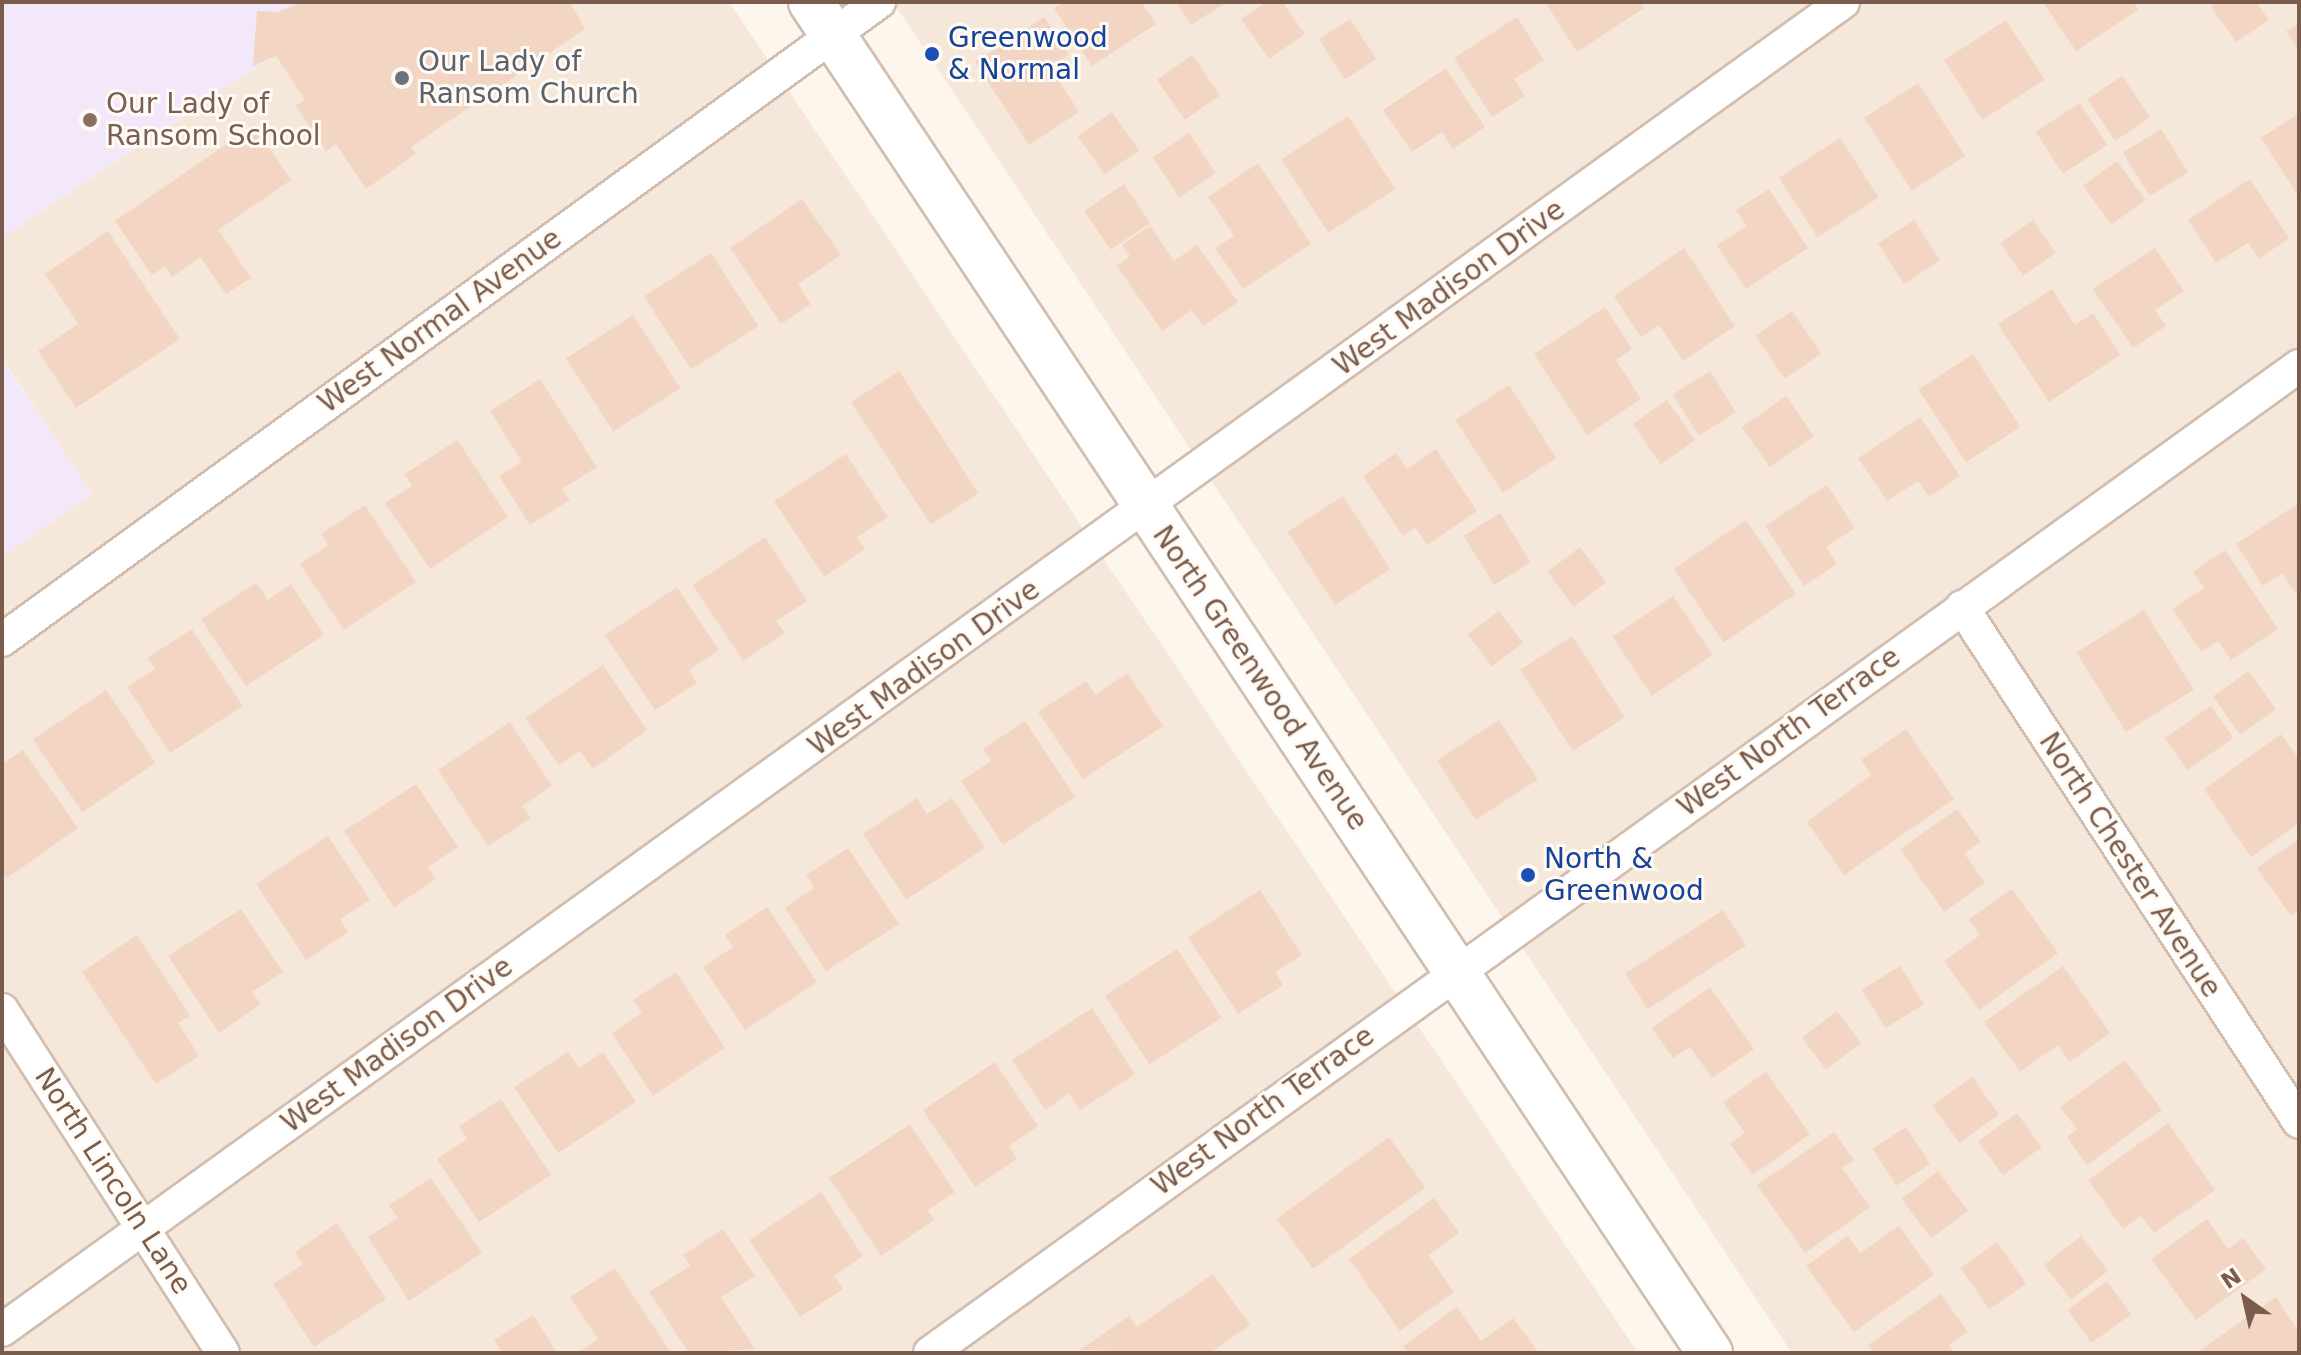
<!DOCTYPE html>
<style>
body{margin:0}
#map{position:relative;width:2301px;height:1355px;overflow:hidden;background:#fdf6ec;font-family:"DejaVu Sans",sans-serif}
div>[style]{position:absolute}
.residential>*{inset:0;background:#f5e8da}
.education>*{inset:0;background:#f3e8fa}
.building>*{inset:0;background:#f3d5c3;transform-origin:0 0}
.roads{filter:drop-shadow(2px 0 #d1beb0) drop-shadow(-2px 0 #d1beb0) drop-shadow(0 2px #d1beb0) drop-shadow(0 -2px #d1beb0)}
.street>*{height:32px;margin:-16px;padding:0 16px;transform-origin:16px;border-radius:16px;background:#fff}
.secondary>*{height:44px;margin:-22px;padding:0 22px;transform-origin:22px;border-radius:22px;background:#fff}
.dots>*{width:22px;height:22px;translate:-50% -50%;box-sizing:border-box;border:4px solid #fffaf3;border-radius:50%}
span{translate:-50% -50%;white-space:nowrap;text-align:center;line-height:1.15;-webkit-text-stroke:6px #fffaf3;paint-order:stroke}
.transit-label{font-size:28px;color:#164399}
.left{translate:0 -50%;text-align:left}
.worship-label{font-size:28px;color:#5b616d}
.education-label{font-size:28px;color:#785e54}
.street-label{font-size:28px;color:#7a5c4d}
.frame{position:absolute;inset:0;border:4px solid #7a5c4d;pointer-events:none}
.north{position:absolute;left:2205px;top:1259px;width:80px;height:80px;-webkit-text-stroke:6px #fffaf3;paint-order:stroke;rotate:326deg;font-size:22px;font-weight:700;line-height:32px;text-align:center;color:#7a5c4d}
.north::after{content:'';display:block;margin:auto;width:28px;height:36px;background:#7a5c4d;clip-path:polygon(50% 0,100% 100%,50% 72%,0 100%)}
</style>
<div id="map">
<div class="residential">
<div style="clip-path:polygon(354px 2px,729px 2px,1638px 1353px,2px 1353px,2px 557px,92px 494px,2px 358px,2px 238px)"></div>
<div style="clip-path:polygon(893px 2px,2299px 2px,2299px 1353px,1792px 1353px)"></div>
</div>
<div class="education">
<div style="clip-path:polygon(2px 2px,354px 2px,2px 238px)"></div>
<div style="clip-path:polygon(2px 359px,92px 494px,2px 557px)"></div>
</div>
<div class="building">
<div style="clip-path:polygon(302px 2px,570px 2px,585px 29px,411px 147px,416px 154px,366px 189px,336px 144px,326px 151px,296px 106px,305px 99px,276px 56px,253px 66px,257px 11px,278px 12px)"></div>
<div style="clip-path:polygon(1063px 2px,1141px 2px,1156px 24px,1092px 66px,1054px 8px)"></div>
<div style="clip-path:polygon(1176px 2px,1227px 2px,1191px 25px)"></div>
<div style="clip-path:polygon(1266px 2px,1282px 2px,1305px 34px,1269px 59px,1241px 19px)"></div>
<div style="clip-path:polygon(1545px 2px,1640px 2px,1644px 8px,1577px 52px)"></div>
<div style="clip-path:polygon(2043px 2px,2133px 2px,2138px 10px,2076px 51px)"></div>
<div style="clip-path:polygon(2217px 2px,2256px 2px,2269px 20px,2236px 42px,2211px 7px)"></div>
<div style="clip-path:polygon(1044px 17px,1069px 55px,1050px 67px,1079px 112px,1029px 145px,975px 62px)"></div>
<div style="clip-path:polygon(1517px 17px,1544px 60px,1514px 79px,1525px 96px,1492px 117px,1454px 58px)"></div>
<div style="left:1350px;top:19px;width:48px;height:37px;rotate:57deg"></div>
<div style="left:2006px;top:20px;width:71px;height:74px;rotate:57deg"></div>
<div style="clip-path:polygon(2299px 23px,2299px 50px,2286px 31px)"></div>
<div style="left:1192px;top:55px;width:49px;height:43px;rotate:55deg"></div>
<div style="clip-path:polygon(1446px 68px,1485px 127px,1453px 149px,1442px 132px,1412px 152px,1383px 110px)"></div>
<div style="left:2122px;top:76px;width:50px;height:42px;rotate:56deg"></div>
<div style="left:1918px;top:83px;width:87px;height:64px;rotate:57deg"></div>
<div style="left:2080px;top:103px;width:50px;height:53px;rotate:57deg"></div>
<div style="left:1112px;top:112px;width:47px;height:42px;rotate:55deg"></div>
<div style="clip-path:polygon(2299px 113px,2299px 197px,2261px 138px)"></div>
<div style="left:1348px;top:116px;width:87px;height:80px;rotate:57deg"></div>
<div style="clip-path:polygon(254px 125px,291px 180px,218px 230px,251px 278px,226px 294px,200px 257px,172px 277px,165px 266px,152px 275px,115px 221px)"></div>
<div style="left:2161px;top:129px;width:51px;height:45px;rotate:58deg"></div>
<div style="left:1189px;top:133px;width:48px;height:44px;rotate:56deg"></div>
<div style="left:1840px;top:138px;width:71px;height:73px;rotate:57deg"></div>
<div style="left:2117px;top:161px;width:48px;height:42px;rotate:54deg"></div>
<div style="clip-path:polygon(1258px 163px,1311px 244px,1243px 289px,1215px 248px,1234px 236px,1208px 197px)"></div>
<div style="clip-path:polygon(2250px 179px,2289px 238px,2259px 259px,2248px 243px,2216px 263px,2188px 220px)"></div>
<div style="left:1124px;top:184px;width:47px;height:48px;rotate:56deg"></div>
<div style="clip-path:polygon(1769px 189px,1808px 248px,1746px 289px,1717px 245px,1747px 226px,1736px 210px)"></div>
<div style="clip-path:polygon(802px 199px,841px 255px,798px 284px,811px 304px,781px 324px,730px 248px)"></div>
<div style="left:1914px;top:220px;width:48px;height:43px;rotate:57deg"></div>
<div style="left:2033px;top:220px;width:40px;height:40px;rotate:55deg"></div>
<div style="clip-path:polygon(1150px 226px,1174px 261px,1197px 245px,1238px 302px,1203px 326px,1192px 310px,1162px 331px,1117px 266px,1130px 256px,1122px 245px)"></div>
<div style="clip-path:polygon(108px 231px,180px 339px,76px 408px,38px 351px,78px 324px,45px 274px)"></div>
<div style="clip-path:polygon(1684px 248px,1735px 326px,1683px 361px,1659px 325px,1641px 337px,1614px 296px)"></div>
<div style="clip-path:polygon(2155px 248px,2184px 291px,2155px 310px,2166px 326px,2133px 348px,2093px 289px)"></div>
<div style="left:711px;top:253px;width:87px;height:80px;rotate:57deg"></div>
<div style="clip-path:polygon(2052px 289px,2075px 325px,2093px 313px,2120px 355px,2049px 402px,1998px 324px)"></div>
<div style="clip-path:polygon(1605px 307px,1632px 349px,1616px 360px,1641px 399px,1587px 435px,1534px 354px)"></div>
<div style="left:1792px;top:311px;width:52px;height:44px;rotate:56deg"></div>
<div style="left:633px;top:315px;width:87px;height:80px;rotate:57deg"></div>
<div style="left:1973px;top:354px;width:87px;height:65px;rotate:57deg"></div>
<div style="left:899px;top:371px;width:146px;height:57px;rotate:57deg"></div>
<div style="left:1710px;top:371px;width:49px;height:44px;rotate:58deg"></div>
<div style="clip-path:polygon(540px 379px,597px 467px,562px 489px,570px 500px,530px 525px,499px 476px,522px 462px,490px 411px)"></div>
<div style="left:1509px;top:385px;width:87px;height:64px;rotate:57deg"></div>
<div style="left:1786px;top:396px;width:49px;height:54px;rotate:55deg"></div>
<div style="left:1667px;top:400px;width:49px;height:42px;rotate:55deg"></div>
<div style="clip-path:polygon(1920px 417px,1960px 476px,1929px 497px,1918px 481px,1887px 501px,1858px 458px)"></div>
<div style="clip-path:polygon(457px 440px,508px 517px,430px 569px,385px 503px,412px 486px,405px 474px)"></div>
<div style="clip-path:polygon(1436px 449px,1477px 511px,1427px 545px,1415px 527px,1403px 536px,1363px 476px,1396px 453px,1407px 469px)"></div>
<div style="clip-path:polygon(846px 454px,888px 517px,857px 537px,865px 549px,824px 577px,774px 501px)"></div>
<div style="clip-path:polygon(1827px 485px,1855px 528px,1826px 547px,1837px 564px,1804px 586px,1765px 526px)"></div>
<div style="left:1343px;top:496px;width:87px;height:66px;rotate:57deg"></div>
<div style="clip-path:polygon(2299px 503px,2299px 598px,2282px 573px,2263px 586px,2236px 544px)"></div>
<div style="clip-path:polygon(365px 505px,416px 582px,344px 630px,300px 564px,328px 545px,321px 534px)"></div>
<div style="left:1500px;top:513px;width:58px;height:43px;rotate:58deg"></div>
<div style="left:1746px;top:520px;width:89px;height:87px;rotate:56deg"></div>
<div style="clip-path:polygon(765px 537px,807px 601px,776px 621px,785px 633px,743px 661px,693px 585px)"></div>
<div style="left:1580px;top:547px;width:44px;height:41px;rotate:53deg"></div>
<div style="clip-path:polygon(2225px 550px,2278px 629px,2231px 660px,2218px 641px,2201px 652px,2172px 609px,2204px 588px,2193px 572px)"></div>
<div style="clip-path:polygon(256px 583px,268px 600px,291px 584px,324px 635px,246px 686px,201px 619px)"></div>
<div style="clip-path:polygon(677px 587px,719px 650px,689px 670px,697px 683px,655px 710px,605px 635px)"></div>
<div style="left:1673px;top:596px;width:71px;height:73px;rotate:56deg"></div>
<div style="left:2144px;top:610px;width:94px;height:80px;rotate:58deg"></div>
<div style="left:1499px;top:611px;width:40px;height:39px;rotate:53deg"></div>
<div style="clip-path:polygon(192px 629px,243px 706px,170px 753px,127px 687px,155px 669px,147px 658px)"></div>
<div style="left:1572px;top:636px;width:97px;height:62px;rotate:57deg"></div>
<div style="clip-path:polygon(603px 665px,647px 730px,593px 769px,580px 751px,559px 765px,525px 718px)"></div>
<div style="left:2249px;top:671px;width:47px;height:44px;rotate:55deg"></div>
<div style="clip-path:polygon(1127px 673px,1163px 726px,1083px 779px,1038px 712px,1086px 681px,1096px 695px)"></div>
<div style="left:106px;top:690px;width:88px;height:88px;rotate:56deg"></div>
<div style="left:2211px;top:706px;width:39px;height:56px;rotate:55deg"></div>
<div style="left:1499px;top:720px;width:71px;height:74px;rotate:57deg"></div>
<div style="clip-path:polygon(1025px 721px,1075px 797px,1003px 845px,961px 781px,991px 761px,983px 749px)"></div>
<div style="clip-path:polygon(510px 722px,552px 786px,522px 806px,531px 818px,488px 846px,438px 770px)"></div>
<div style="clip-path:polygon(1906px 729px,1954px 799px,1844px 875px,1807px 822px,1871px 775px,1861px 760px)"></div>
<div style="clip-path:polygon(2281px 734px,2299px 759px,2299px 823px,2251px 857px,2204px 789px)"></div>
<div style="clip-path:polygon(23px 750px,78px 828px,7px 878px,2px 872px,2px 764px)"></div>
<div style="clip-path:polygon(416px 784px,458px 847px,428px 867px,436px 879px,394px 907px,344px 831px)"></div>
<div style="clip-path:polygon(917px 798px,927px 814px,952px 798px,985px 848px,906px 900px,863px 834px)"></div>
<div style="clip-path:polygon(1957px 809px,1981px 842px,1964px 853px,1985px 883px,1944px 912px,1900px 849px)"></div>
<div style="clip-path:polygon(328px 836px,370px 900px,340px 919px,348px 932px,306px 960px,256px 884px)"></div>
<div style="clip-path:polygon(2299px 839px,2299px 910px,2291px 916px,2257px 868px)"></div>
<div style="clip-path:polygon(848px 848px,899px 924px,826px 971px,785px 908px,814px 888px,806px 875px)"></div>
<div style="clip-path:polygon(2012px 889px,2058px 953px,1979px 1010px,1944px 961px,1980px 935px,1969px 919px)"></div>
<div style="clip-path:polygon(1260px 890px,1302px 955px,1275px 972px,1283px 985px,1238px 1014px,1188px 937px)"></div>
<div style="clip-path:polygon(767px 907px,817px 982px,745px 1030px,703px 967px,733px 947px,725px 935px)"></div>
<div style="clip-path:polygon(241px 909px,283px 972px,252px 992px,261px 1004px,219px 1033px,168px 956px)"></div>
<div style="left:1723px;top:910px;width:42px;height:117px;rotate:57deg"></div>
<div style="clip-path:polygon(137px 935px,190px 1016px,178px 1023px,199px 1056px,156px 1084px,82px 972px)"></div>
<div style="left:1177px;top:949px;width:82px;height:86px;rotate:57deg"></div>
<div style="left:1900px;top:966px;width:45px;height:45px;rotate:58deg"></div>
<div style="clip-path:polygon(2063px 966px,2110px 1033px,2069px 1062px,2058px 1045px,2020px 1072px,1984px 1022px)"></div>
<div style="clip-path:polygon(676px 972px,725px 1048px,653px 1096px,612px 1033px,642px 1013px,633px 1000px)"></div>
<div style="clip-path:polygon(1710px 987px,1754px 1049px,1712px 1078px,1690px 1047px,1673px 1058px,1652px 1028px)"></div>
<div style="clip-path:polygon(1092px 1008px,1135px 1074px,1080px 1110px,1069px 1093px,1045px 1110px,1012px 1060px)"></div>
<div style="left:1837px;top:1011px;width:40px;height:44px;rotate:53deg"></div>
<div style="clip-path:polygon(568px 1052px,579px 1068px,603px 1052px,636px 1102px,558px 1153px,514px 1087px)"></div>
<div style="clip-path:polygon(2125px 1060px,2162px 1110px,2087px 1165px,2067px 1137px,2077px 1129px,2060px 1107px)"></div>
<div style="clip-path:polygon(995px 1062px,1038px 1126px,1009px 1146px,1017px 1159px,975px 1187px,923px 1110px)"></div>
<div style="clip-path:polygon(1766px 1072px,1810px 1134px,1753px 1175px,1730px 1144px,1745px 1133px,1723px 1102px)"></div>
<div style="left:1972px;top:1077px;width:46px;height:49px;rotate:54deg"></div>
<div style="clip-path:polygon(501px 1099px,551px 1175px,479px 1222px,437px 1159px,467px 1139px,459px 1126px)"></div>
<div style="left:2017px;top:1113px;width:42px;height:48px;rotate:54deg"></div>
<div style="clip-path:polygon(2168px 1123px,2215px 1190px,2154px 1233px,2141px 1216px,2123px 1229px,2088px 1180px)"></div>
<div style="clip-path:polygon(910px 1124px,955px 1192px,928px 1210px,934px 1220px,881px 1256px,829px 1178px)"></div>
<div style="left:1906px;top:1127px;width:44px;height:40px;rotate:57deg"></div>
<div style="clip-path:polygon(1834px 1132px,1854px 1160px,1842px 1168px,1870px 1207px,1805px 1253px,1757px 1185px)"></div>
<div style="left:1389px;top:1137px;width:62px;height:139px;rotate:54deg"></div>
<div style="left:1938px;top:1171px;width:50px;height:46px;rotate:53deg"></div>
<div style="clip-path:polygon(431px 1178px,482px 1253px,409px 1301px,368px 1237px,398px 1218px,389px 1205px)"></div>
<div style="clip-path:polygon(821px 1192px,863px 1256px,834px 1276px,843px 1289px,800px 1317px,749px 1240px)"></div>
<div style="clip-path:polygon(1434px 1198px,1459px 1233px,1428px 1255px,1454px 1292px,1400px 1331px,1349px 1259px)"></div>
<div style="clip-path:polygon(2207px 1219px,2228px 1249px,2243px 1238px,2266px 1269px,2196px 1320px,2151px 1259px)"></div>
<div style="clip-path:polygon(337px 1223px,386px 1299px,314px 1347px,273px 1284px,303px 1264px,295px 1252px)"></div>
<div style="clip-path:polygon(1899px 1226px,1934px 1275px,1854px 1332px,1806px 1266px,1848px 1236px,1860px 1253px)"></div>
<div style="clip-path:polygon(723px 1229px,755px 1276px,721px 1297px,755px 1349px,689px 1353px,649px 1292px,690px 1266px,683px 1255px)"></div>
<div style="left:2081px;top:1236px;width:44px;height:47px;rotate:52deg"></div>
<div style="left:1997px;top:1242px;width:51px;height:45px;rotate:55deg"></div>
<div style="clip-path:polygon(615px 1268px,671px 1353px,577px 1353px,598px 1339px,570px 1297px)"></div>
<div style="clip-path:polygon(1213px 1274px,1250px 1325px,1210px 1353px,1080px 1350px,1129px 1316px,1137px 1327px)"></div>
<div style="left:2107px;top:1281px;width:41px;height:49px;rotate:54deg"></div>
<div style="clip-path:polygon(1941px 1294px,1968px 1332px,1949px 1345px,1954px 1353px,1874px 1353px,1868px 1345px)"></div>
<div style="clip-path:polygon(2276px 1297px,2299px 1332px,2299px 1353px,2196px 1353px)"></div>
<div style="clip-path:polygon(1457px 1307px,1481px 1341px,1513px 1318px,1539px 1353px,1407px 1353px,1403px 1346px)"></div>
<div style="clip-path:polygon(533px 1315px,557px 1353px,502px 1353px,494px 1340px)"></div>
</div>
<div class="roads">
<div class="street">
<div style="left:1962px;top:607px;width:615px;rotate:56.8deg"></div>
<div style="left:2px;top:640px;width:1085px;rotate:-36.04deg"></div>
<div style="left:2px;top:1010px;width:408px;rotate:57.2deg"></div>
<div style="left:2px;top:1330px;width:2270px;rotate:-35.8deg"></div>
<div style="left:930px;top:1353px;width:1688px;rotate:-35.79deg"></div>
</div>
<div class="secondary">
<div style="left:811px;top:2px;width:1623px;rotate:56.36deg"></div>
</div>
</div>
<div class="dots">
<div style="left:932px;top:54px;background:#1a4fb4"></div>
<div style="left:402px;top:78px;background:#6b7280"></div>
<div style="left:90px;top:120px;background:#8d6e63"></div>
<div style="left:1528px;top:875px;background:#1a4fb4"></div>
</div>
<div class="transit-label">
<span class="left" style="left:948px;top:54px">Greenwood<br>&amp; Normal</span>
<span class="left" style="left:1544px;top:875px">North &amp;<br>Greenwood</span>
</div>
<div class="worship-label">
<span class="left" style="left:418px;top:78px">Our Lady of<br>Ransom Church</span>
</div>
<div class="education-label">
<span class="left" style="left:106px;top:120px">Our Lady of<br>Ransom School</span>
</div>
<div class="street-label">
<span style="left:1449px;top:288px;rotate:-36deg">West Madison Drive</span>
<span style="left:440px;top:321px;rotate:-36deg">West Normal Avenue</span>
<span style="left:924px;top:668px;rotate:-36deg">West Madison Drive</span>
<span style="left:1260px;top:678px;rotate:56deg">North Greenwood Avenue</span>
<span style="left:1789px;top:732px;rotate:-36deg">West North Terrace</span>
<span style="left:2130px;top:865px;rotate:57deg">North Chester Avenue</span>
<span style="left:397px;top:1045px;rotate:-36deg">West Madison Drive</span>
<span style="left:1263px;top:1111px;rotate:-36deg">West North Terrace</span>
<span style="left:113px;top:1181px;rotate:57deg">North Lincoln Lane</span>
</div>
<div class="frame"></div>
<div class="north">N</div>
</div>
